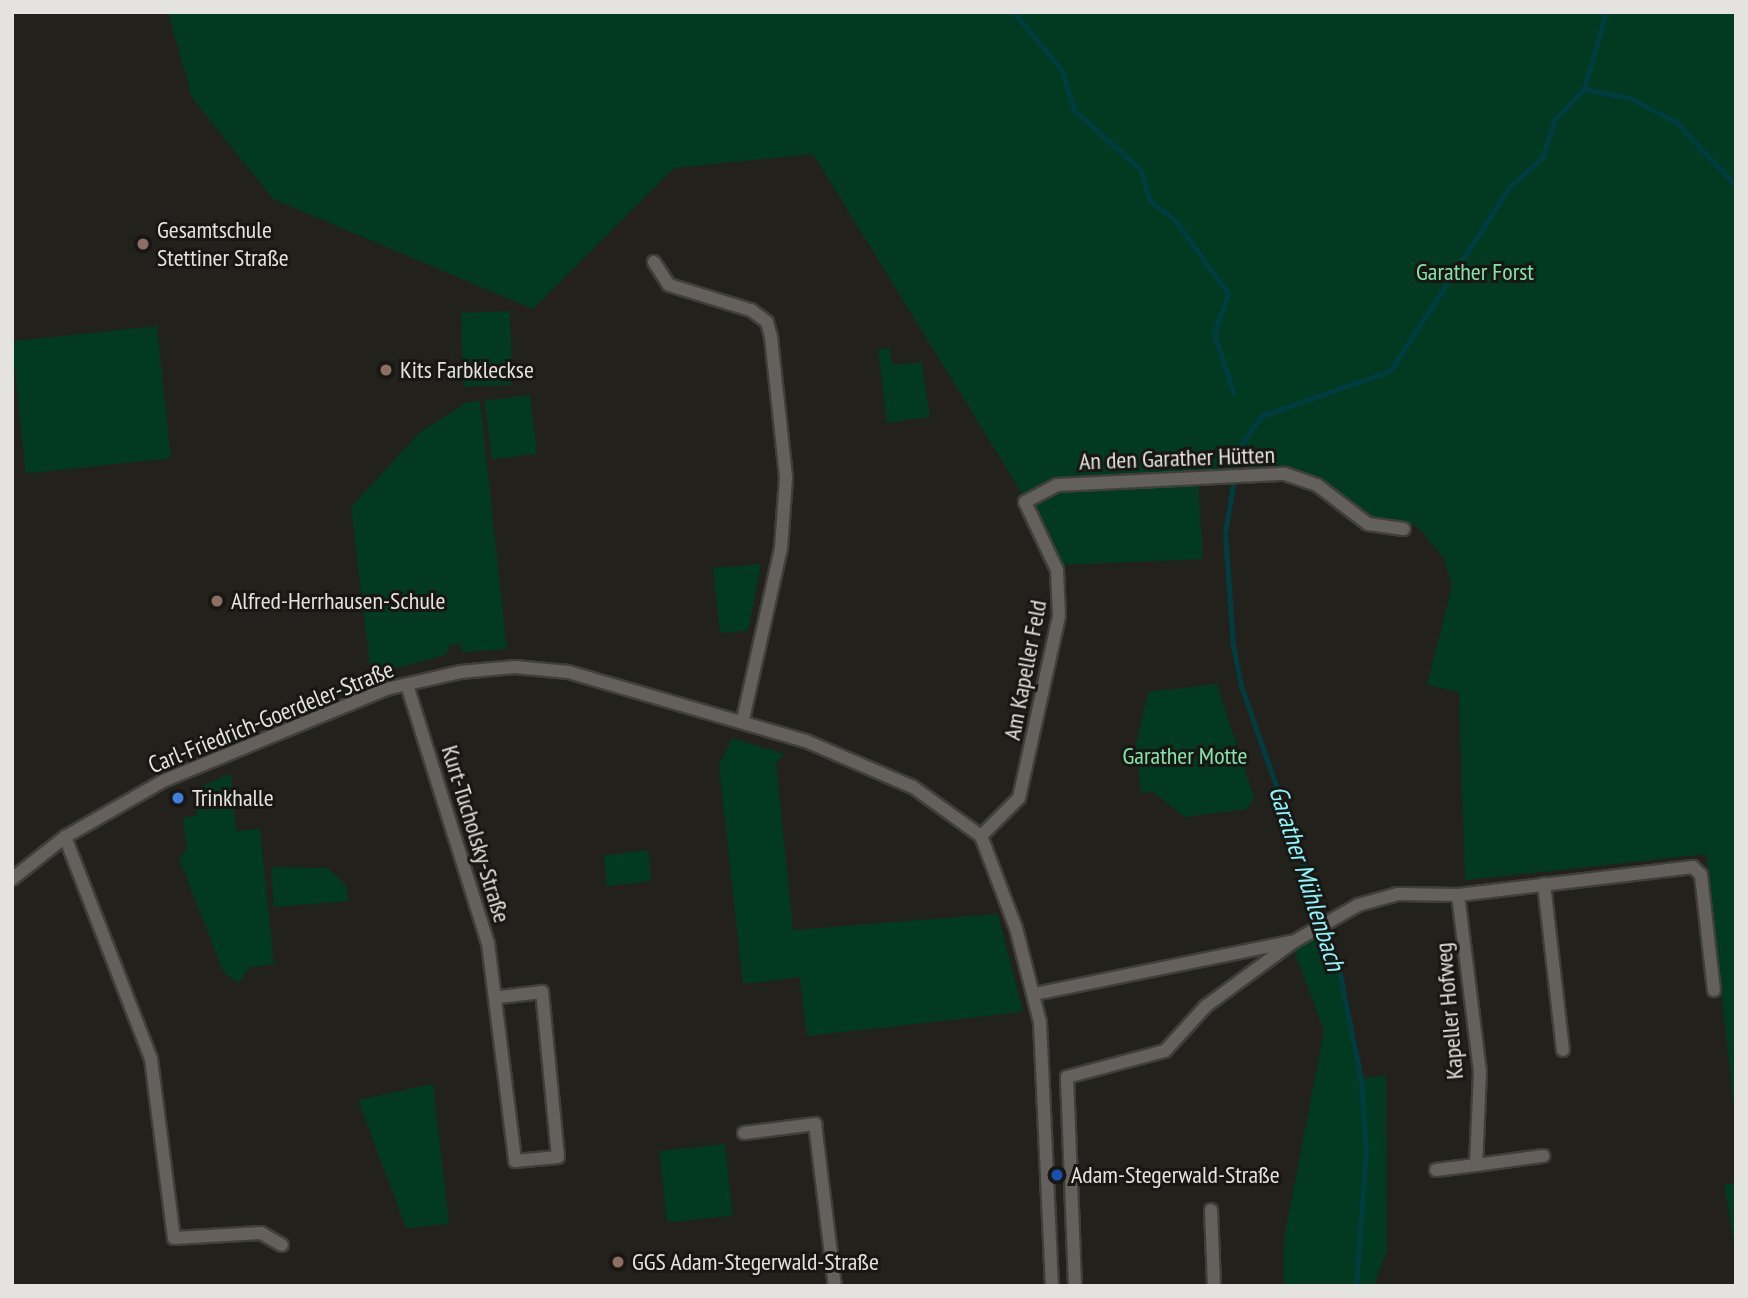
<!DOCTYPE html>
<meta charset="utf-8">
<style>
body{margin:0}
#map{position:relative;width:1748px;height:1298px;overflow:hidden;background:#23211c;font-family:"PT Sans Narrow",sans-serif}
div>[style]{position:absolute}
.green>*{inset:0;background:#013a20;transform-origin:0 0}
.stream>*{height:5px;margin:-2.5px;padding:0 2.5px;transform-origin:2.5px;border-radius:2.5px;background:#003c40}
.roads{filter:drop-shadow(2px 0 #403e3b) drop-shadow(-2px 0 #403e3b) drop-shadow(0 2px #403e3b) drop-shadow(0 -2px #403e3b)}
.minor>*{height:12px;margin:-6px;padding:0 6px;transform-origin:6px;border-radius:6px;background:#64615c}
.dots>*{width:19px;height:19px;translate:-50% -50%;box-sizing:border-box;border:4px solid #191713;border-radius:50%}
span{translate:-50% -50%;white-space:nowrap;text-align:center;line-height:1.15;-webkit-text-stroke:6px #191713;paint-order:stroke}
.poi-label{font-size:24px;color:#e4e3e0}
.left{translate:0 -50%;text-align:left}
.park-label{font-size:24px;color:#83e5ab}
.street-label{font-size:24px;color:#e4e3e0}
.water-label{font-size:26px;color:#8cf7fd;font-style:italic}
.frame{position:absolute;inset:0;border:14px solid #e4e3e0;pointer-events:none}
</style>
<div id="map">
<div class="green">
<div style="clip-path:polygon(168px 12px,1736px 12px,1736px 1125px,1706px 854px,1465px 880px,1459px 692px,1427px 685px,1452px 586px,1444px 558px,1417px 526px,1371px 522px,1305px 477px,1198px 478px,1203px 559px,1059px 565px,1026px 500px,813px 154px,674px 168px,533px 309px,273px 199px,192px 98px)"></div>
<div style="left:510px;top:311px;width:74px;height:49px;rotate:88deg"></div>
<div style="left:157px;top:326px;width:133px;height:146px;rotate:84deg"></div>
<div style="clip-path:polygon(890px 348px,892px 365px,922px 362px,930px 417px,887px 423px,878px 350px)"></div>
<div style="left:530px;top:395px;width:59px;height:46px;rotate:83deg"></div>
<div style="clip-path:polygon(480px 401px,507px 649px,462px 652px,461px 644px,447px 646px,448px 654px,371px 675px,351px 507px,419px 433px,467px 402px)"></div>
<div style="clip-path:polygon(761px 564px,748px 631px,720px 633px,713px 568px)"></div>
<div style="clip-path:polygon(1217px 684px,1254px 798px,1247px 809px,1185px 817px,1153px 792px,1141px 793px,1136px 744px,1148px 692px)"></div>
<div style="clip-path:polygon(732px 738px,785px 754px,776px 763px,793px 930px,998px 914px,1023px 1012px,807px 1036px,800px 977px,743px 984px,719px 765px)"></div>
<div style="clip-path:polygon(231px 773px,236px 831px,260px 829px,274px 964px,250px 967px,239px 983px,224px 973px,179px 859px,187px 849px,183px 818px,197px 816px,194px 790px)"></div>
<div style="left:648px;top:850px;width:31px;height:45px;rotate:83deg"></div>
<div style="clip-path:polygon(271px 867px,328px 868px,346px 885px,349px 901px,274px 907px)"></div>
<div style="clip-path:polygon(1327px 926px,1364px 1078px,1386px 1075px,1387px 1250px,1374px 1286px,1284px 1286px,1284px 1239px,1324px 1031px,1293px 947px)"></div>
<div style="clip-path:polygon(433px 1084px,449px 1224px,406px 1228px,358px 1100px)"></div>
<div style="left:725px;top:1144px;width:72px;height:66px;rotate:84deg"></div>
<div style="clip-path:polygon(1736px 1183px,1736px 1253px,1724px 1185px)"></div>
</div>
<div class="stream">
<div style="left:1013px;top:12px;width:75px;rotate:49.9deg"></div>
<div style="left:1061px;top:69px;width:43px;rotate:72.4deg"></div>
<div style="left:1074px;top:110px;width:89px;rotate:41.8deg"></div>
<div style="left:1140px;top:169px;width:34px;rotate:73deg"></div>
<div style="left:1150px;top:201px;width:30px;rotate:37deg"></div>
<div style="left:1174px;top:219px;width:92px;rotate:53.9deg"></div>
<div style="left:1228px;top:293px;width:42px;rotate:109.3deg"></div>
<div style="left:1214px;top:333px;width:64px;rotate:71.8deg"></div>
<div style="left:1584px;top:89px;width:47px;rotate:11.1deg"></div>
<div style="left:1630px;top:98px;width:52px;rotate:27.6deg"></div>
<div style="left:1676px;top:122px;width:88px;rotate:46.8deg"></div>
<div style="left:1356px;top:1286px;width:135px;rotate:-85.8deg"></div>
<div style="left:1366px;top:1151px;width:71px;rotate:-94deg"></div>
<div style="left:1361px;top:1080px;width:122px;rotate:-101.3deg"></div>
<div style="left:1337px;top:960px;width:290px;rotate:-109.3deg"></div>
<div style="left:1241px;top:686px;width:42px;rotate:-101deg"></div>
<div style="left:1233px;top:645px;width:112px;rotate:-94.1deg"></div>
<div style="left:1225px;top:533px;width:86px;rotate:-80.6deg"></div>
<div style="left:1239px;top:448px;width:39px;rotate:-55deg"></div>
<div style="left:1261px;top:416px;width:137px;rotate:-19.2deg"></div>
<div style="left:1390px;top:371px;width:221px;rotate:-57deg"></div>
<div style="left:1510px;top:186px;width:43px;rotate:-41.2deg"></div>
<div style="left:1542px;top:158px;width:40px;rotate:-72deg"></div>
<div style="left:1554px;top:120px;width:43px;rotate:-45.9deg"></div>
<div style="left:1584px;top:89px;width:80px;rotate:-74.1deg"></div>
</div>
<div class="roads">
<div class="minor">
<div style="left:654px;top:262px;width:27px;rotate:57deg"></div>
<div style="left:669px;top:285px;width:86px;rotate:17deg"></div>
<div style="left:751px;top:310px;width:20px;rotate:37deg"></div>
<div style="left:767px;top:322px;width:16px;rotate:75deg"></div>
<div style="left:771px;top:337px;width:141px;rotate:83.9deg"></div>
<div style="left:786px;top:477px;width:71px;rotate:94deg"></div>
<div style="left:781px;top:548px;width:176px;rotate:102.5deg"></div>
<div style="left:407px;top:685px;width:270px;rotate:72.6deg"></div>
<div style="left:488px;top:943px;width:220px;rotate:82.9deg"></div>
<div style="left:515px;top:1161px;width:43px;rotate:-5.3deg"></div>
<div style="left:558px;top:1157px;width:166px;rotate:-95.5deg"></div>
<div style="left:542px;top:992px;width:43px;rotate:173.4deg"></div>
<div style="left:981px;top:836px;width:54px;rotate:-45deg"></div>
<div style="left:1019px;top:798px;width:186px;rotate:-77.6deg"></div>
<div style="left:1059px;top:616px;width:46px;rotate:-92.5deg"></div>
<div style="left:1057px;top:570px;width:75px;rotate:-115.2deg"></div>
<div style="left:1025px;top:502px;width:36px;rotate:-28deg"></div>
<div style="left:1057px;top:485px;width:228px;rotate:-2.8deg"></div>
<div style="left:1285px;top:474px;width:34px;rotate:19deg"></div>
<div style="left:1317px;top:485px;width:64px;rotate:37.4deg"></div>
<div style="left:1368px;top:524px;width:36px;rotate:8deg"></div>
<div style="left:65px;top:837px;width:238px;rotate:68.8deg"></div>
<div style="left:151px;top:1059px;width:180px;rotate:82.7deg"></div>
<div style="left:174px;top:1238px;width:87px;rotate:-3.3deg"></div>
<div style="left:261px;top:1233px;width:24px;rotate:30deg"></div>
<div style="left:12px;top:879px;width:68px;rotate:-38.4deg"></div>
<div style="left:65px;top:837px;width:113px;rotate:-29.7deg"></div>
<div style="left:163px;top:781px;width:241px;rotate:-22.4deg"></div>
<div style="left:386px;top:689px;width:76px;rotate:-12.9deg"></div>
<div style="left:460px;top:672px;width:55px;rotate:-5.2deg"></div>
<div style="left:515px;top:667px;width:53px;rotate:5.4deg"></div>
<div style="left:568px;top:672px;width:248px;rotate:16.2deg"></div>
<div style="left:806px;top:741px;width:116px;rotate:23.3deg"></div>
<div style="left:913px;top:787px;width:84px;rotate:35.8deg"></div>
<div style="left:981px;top:836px;width:98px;rotate:69.2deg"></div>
<div style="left:1016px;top:928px;width:97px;rotate:75.7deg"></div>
<div style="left:1040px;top:1022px;width:264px;rotate:87.4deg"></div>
<div style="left:1544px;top:884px;width:167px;rotate:83.5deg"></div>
<div style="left:1458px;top:895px;width:177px;rotate:82.9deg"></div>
<div style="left:1480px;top:1071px;width:94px;rotate:92.4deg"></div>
<div style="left:1476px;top:1165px;width:68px;rotate:-7.7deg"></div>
<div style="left:1035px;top:994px;width:260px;rotate:-11.5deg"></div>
<div style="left:1067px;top:1077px;width:101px;rotate:-14.9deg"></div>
<div style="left:1165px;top:1051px;width:61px;rotate:-47.7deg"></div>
<div style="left:1206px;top:1006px;width:108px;rotate:-36.3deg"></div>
<div style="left:1293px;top:942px;width:75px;rotate:-29.6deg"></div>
<div style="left:1358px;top:905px;width:41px;rotate:-15.4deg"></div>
<div style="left:1398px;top:894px;width:60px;rotate:1deg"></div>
<div style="left:1458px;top:895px;width:237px;rotate:-6.8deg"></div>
<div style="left:1693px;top:867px;width:11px;rotate:45deg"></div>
<div style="left:1701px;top:875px;width:116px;rotate:83.6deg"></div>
<div style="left:1067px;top:1077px;width:209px;rotate:87.8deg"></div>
<div style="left:744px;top:1133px;width:72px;rotate:-7.2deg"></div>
<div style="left:815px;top:1124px;width:163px;rotate:83deg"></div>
<div style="left:1436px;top:1170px;width:40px;rotate:-7.1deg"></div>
<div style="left:1211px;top:1210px;width:76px;rotate:87.7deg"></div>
</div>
</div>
<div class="dots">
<div style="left:143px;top:244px;background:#8d6e63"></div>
<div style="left:386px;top:370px;background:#8d6e63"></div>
<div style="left:217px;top:601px;background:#8d6e63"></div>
<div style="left:178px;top:798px;background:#3f7fe0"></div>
<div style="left:1057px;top:1175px;background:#1a4fb4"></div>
<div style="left:618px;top:1262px;background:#8d6e63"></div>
</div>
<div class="poi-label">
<span class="left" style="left:157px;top:244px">Gesamtschule<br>Stettiner Straße</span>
<span class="left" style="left:400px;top:370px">Kits Farbkleckse</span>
<span class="left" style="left:231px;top:601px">Alfred-Herrhausen-Schule</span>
<span class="left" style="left:192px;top:798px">Trinkhalle</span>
<span class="left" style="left:1071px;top:1175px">Adam-Stegerwald-Straße</span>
<span class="left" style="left:632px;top:1262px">GGS Adam-Stegerwald-Straße</span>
</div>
<div class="park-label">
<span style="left:1475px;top:272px">Garather Forst</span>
<span style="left:1185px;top:756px">Garather Motte</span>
</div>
<div class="street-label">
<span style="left:1177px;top:458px;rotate:-2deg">An den Garather Hütten</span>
<span style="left:1025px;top:670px;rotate:-79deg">Am Kapeller Feld</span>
<span style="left:271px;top:717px;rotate:-22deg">Carl-Friedrich-Goerdeler-Straße</span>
<span style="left:476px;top:834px;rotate:73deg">Kurt-Tucholsky-Straße</span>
<span style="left:1449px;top:1011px;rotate:-95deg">Kapeller Hofweg</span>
</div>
<div class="water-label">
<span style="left:1307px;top:878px;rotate:72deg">Garather Mühlenbach</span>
</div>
<div class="frame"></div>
</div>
